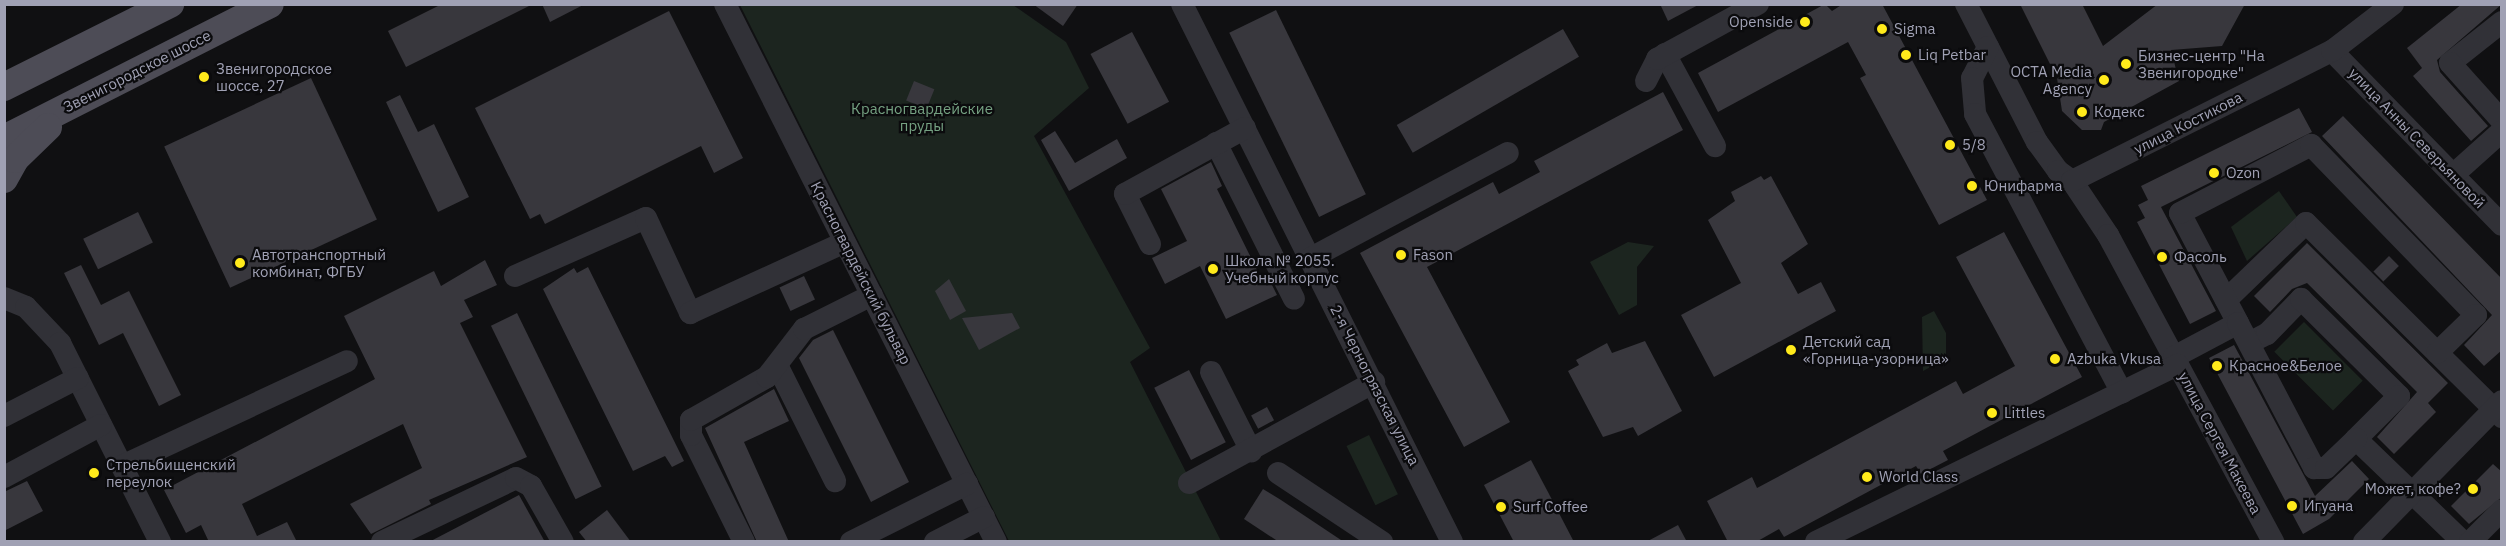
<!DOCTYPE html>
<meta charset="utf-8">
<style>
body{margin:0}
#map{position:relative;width:2506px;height:546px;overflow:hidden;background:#101012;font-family:"IBM Plex Sans",sans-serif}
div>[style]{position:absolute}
.green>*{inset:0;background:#1c251f;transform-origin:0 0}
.building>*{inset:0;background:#38373d;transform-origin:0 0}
.minor>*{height:22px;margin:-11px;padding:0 11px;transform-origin:11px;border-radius:11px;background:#313137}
.major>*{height:28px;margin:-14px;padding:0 14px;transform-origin:14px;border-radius:14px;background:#4d4c56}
.dots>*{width:16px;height:16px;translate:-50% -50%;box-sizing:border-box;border:3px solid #0b0b0d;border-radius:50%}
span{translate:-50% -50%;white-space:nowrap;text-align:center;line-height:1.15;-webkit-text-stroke:4.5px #0b0b0d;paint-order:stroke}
.poi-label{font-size:15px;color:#a0a1b4}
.right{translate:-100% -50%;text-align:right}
.left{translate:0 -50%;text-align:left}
.street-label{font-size:15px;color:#a0a1b4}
.park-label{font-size:15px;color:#75a182}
.frame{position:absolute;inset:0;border:6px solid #a0a1b4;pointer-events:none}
</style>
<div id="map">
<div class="green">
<div style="clip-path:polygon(740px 5px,1013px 5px,1066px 42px,1089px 88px,1034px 136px,1150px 348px,1130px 362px,1221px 541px,1009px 541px)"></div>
<div style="clip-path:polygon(2279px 191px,2297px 217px,2247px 261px,2231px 227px)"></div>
<div style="clip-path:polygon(1628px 242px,1654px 246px,1637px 267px,1637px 305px,1619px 315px,1590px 262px)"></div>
<div style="clip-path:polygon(1934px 311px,1946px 333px,1946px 359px,1923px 371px,1922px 317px)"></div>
<div style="left:2304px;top:322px;width:83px;height:42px;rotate:45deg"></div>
<div style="left:1369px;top:435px;width:66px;height:25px;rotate:64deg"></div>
</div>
<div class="building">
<div style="clip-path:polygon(442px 4px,533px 4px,406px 67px,388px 31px)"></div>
<div style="clip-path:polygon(542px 4px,585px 4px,550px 22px)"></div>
<div style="clip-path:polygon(1033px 4px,1078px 4px,1063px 26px)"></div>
<div style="clip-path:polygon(1660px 4px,1700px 4px,1668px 21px)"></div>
<div style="clip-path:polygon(1825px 4px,1832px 11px,1843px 4px,1882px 4px,1987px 200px,1939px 225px,1860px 78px,1866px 75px,1848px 42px,1718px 112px,1698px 73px)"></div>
<div style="clip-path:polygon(2020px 4px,2082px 4px,2103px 46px,2158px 4px,2245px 4px,2222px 46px,2171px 50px,2179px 81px,2104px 122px,2101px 130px,2082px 130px,2062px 111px,2057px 78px)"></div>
<div style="clip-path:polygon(2462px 4px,2502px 4px,2437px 60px,2440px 72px,2488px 126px,2471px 141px,2413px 76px,2422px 68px,2407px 48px)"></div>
<div style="left:1276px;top:10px;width:205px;height:52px;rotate:64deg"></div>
<div style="clip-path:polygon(669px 11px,743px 158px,714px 173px,701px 146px,545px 224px,540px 214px,530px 219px,475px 108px)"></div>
<div style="left:1563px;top:29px;width:32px;height:192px;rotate:60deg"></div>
<div style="left:1132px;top:32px;width:79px;height:47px;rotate:62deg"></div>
<div style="left:311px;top:78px;width:156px;height:162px;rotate:65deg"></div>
<div style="left:914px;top:81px;width:22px;height:21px;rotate:22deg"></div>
<div style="clip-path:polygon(1663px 92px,1683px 130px,1427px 267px,1510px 422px,1464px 447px,1360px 253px,1493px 182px,1499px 194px,1540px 172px,1534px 161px)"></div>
<div style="clip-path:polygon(400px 95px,418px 132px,434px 124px,469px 197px,438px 212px,386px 102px)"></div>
<div style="clip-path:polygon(2299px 108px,2312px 132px,2161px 207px,2216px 311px,2190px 324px,2137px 222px,2145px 218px,2138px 205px,2148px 200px,2141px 186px)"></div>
<div style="clip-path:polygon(2343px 116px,2502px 279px,2502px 350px,2484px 366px,2464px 345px,2492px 315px,2322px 136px)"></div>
<div style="clip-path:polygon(1055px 131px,1075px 163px,1117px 139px,1127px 158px,1069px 191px,1041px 140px)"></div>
<div style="clip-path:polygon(1211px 162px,1222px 186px,1217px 189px,1260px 276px,1266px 273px,1277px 295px,1226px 319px,1200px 266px,1165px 284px,1152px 258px,1187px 241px,1161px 189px)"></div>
<div style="clip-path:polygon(1761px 176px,1764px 180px,1771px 176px,1808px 244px,1781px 263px,1798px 294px,1821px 282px,1836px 311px,1714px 377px,1681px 315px,1741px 283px,1708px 220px,1735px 201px,1731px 192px)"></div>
<div style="left:138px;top:212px;width:34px;height:61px;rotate:64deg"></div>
<div style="clip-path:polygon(2004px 232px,2082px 377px,1943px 451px,1948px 460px,1921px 474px,1916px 466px,1784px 537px,1779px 529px,1756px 542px,1728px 542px,1707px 501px,1752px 477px,1757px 488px,1956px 381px,1963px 394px,2015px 366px,1956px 257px)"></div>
<div style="clip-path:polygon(2307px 243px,2448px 383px,2428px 403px,2436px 412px,2394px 454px,2377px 437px,2417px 392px,2307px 283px,2292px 289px,2270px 312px,2254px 296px)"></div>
<div style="left:2389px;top:256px;width:14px;height:22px;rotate:45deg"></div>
<div style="clip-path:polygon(485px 260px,497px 285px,464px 300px,473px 317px,460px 323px,527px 457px,429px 500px,431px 504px,371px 534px,350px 504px,422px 468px,403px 424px,242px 504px,257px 536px,287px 522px,297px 542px,209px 542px,201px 525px,186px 533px,164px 490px,375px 379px,344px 316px,434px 271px,441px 286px)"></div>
<div style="clip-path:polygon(81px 265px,101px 305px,129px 291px,181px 395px,159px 406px,123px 333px,99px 345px,64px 273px)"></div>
<div style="clip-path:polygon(588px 267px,684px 461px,672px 467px,665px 456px,633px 471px,543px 289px,574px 268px,577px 273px)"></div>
<div style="left:804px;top:276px;width:26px;height:27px;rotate:65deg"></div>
<div style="clip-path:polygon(949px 279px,966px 311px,950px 320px,935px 291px)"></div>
<div style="left:517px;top:313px;width:193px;height:29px;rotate:64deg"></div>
<div style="clip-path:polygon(1012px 313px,1020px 328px,979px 350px,962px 318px)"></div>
<div style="clip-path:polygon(833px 330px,909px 482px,871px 502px,799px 358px,813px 340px)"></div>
<div style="clip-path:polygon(1645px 341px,1682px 411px,1638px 436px,1633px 427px,1603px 437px,1568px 371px,1579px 365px,1576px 360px,1607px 343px,1612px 353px)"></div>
<div style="clip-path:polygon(2234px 345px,2315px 496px,2352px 461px,2369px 479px,2329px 519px,2303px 534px,2209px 358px)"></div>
<div style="left:1189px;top:370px;width:81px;height:39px;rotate:63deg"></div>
<div style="clip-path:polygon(774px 389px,789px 421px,744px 442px,789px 542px,757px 542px,705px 428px)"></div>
<div style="left:1267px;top:407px;width:15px;height:18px;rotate:62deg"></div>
<div style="clip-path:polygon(1531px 460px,1549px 494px,1574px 542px,1514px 542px,1484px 485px)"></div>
<div style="clip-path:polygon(2493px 464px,2502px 472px,2502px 497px,2469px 524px,2451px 506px)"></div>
<div style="clip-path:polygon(27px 481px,43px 511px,4px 531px,4px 492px)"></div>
<div style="clip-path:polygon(1263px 489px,1281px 500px,1344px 542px,1279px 542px,1244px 519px)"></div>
<div style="clip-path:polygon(519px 495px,545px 542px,429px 542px)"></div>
<div style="clip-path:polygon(607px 510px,631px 542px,587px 542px,579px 532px)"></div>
<div style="clip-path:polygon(1678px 525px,1687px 542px,1646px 542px)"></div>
</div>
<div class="minor">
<div style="left:725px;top:4px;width:602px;rotate:63.26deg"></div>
<div style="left:1182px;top:4px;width:602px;rotate:63.35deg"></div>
<div style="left:1966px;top:4px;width:155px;rotate:62.8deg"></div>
<div style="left:2037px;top:142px;width:36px;rotate:54deg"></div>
<div style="left:2058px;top:171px;width:17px;rotate:36deg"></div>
<div style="left:2072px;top:181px;width:65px;rotate:56.3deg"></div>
<div style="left:2108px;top:235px;width:349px;rotate:61.7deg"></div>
<div style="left:2502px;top:22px;width:66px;rotate:141.7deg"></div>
<div style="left:2450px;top:63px;width:78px;rotate:48.1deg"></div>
<div style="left:1988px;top:47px;width:35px;rotate:117deg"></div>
<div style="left:1972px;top:78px;width:36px;rotate:85deg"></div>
<div style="left:1975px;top:114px;width:315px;rotate:62.2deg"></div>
<div style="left:2332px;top:51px;width:243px;rotate:45.7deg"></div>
<div style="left:1665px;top:54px;width:105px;rotate:61.5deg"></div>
<div style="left:1646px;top:81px;width:25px;rotate:-63deg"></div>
<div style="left:1657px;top:59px;width:115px;rotate:-28.6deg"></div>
<div style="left:1216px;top:143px;width:174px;rotate:63.4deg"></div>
<div style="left:2453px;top:175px;width:66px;rotate:-41.9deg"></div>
<div style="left:2072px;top:181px;width:291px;rotate:-26.6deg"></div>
<div style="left:2332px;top:51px;width:77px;rotate:-37.6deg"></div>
<div style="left:1150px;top:244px;width:56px;rotate:-116.6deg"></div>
<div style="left:1125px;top:194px;width:137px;rotate:-28.8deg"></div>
<div style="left:1311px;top:258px;width:223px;rotate:-28.1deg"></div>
<div style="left:515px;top:276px;width:143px;rotate:-23.9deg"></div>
<div style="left:646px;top:218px;width:105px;rotate:65.1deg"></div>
<div style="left:690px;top:313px;width:170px;rotate:-24.6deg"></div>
<div style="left:4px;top:298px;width:24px;rotate:22deg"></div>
<div style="left:26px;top:307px;width:50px;rotate:46.6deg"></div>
<div style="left:60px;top:343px;width:223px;rotate:63.3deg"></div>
<div style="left:2226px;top:300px;width:111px;rotate:-43.9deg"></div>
<div style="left:2306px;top:223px;width:276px;rotate:44.7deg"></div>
<div style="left:2238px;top:323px;width:124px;rotate:-117.8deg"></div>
<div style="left:2180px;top:213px;width:148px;rotate:-27.4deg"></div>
<div style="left:2311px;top:145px;width:237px;rotate:45.9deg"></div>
<div style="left:2476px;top:315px;width:54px;rotate:135.7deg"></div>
<div style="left:2249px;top:343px;width:20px;rotate:-27deg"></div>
<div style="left:2267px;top:334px;width:49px;rotate:-45.8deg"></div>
<div style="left:2301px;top:299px;width:138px;rotate:44.7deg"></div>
<div style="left:2399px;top:396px;width:61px;rotate:135deg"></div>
<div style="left:2356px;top:439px;width:149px;rotate:43.9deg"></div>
<div style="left:2174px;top:357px;width:72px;rotate:-28deg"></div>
<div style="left:2238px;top:323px;width:164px;rotate:62.3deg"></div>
<div style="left:2314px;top:468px;width:12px"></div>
<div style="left:2326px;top:468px;width:42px;rotate:-44deg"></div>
<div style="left:777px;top:365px;width:130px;rotate:63.4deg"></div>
<div style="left:1211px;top:372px;width:89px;rotate:63.1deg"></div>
<div style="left:4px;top:416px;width:83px;rotate:-27.2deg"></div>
<div style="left:122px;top:466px;width:248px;rotate:-25deg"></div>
<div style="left:1278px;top:473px;width:125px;rotate:33.6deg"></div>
<div style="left:4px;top:477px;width:110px;rotate:-28.2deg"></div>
<div style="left:1189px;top:483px;width:211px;rotate:-28.6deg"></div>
<div style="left:382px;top:542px;width:148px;rotate:-25.5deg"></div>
<div style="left:516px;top:478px;width:17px;rotate:28deg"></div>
<div style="left:531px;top:486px;width:64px;rotate:60.3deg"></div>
<div style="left:744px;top:542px;width:119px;rotate:-116.4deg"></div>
<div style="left:691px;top:435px;width:15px;rotate:-90deg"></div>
<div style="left:691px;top:420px;width:87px;rotate:-29.5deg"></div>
<div style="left:767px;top:377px;width:61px;rotate:-52.4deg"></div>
<div style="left:804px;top:329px;width:76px;rotate:-26.6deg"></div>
<div style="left:851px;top:542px;width:130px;rotate:-26.6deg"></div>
<div style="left:935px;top:542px;width:55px;rotate:-27deg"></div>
<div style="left:1816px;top:542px;width:403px;rotate:-26.1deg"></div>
<div style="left:2364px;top:542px;width:197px;rotate:-45.6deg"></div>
<div style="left:2470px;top:542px;width:45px;rotate:-45deg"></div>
</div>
<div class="major">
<div style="left:4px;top:87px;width:186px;rotate:-26.6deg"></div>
<div style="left:4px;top:139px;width:298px;rotate:-26.9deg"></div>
<div style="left:4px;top:179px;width:23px;rotate:-61deg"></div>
<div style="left:15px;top:159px;width:46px;rotate:-44.1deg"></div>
</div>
<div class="dots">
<div style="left:1805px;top:22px;background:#ffea1b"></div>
<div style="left:1882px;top:29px;background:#ffea1b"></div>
<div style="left:1906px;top:55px;background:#ffea1b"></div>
<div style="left:2126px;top:64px;background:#ffea1b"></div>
<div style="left:204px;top:77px;background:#ffea1b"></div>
<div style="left:2104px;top:80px;background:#ffea1b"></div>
<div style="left:2082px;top:112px;background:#ffea1b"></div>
<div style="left:1950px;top:145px;background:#ffea1b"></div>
<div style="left:2214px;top:173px;background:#ffea1b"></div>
<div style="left:1972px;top:186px;background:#ffea1b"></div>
<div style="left:1401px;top:255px;background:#ffea1b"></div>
<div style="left:2162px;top:257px;background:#ffea1b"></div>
<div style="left:240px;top:263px;background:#ffea1b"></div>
<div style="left:1213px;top:269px;background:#ffea1b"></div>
<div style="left:1791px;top:350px;background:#ffea1b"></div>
<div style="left:2055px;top:359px;background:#ffea1b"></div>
<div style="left:2217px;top:366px;background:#ffea1b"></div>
<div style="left:1992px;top:413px;background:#ffea1b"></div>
<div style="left:94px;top:473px;background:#ffea1b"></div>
<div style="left:1867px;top:477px;background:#ffea1b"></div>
<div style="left:2473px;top:489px;background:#ffea1b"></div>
<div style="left:2292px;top:506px;background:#ffea1b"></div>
<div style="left:1501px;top:507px;background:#ffea1b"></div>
</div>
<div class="poi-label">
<span class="right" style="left:1793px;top:22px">Openside</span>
<span class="left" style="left:1894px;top:29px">Sigma</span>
<span class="left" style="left:1918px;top:55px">Liq Petbar</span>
<span class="left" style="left:2138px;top:64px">Бизнес-центр "На<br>Звенигородке"</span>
<span class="left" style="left:216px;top:77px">Звенигородское<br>шоссе, 27</span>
<span class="right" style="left:2092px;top:80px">OCTA Media<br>Agency</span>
<span class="left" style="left:2094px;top:112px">Кодекс</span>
<span class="left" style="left:1962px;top:145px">5/8</span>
<span class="left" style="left:2226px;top:173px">Ozon</span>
<span class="left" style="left:1984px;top:186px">Юнифарма</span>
<span class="left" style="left:252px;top:263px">Автотранспортный<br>комбинат, ФГБУ</span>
<span class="left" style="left:1413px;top:255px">Fason</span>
<span class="left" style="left:2174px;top:257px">Фасоль</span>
<span class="left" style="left:1225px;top:269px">Школа № 2055.<br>Учебный корпус</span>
<span class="left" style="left:1803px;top:350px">Детский сад<br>«Горница-узорница»</span>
<span class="left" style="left:2067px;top:359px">Azbuka Vkusa</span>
<span class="left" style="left:2229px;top:366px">Красное&amp;Белое</span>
<span class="left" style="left:2004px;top:413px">Littles</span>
<span class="left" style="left:106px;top:473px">Стрельбищенский<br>переулок</span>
<span class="left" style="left:1879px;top:477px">World Class</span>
<span class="right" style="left:2461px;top:489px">Может, кофе?</span>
<span class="left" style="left:2304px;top:506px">Игуана</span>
<span class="left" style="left:1513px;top:507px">Surf Coffee</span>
</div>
<div class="street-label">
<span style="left:137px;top:71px;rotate:-27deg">Звенигородское шоссе</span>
<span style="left:2188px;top:123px;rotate:-27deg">улица Костикова</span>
<span style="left:2417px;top:138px;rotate:46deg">улица Анны Северьяновой</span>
<span style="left:861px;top:273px;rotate:63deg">Красногвардейский бульвар</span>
<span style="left:1375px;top:385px;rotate:63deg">2-я Черногрязская улица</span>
<span style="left:2220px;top:443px;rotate:62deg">улица Сергея Макеева</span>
</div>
<div class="park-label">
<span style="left:922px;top:117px">Красногвардейские<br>пруды</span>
</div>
<div class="frame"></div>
</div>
